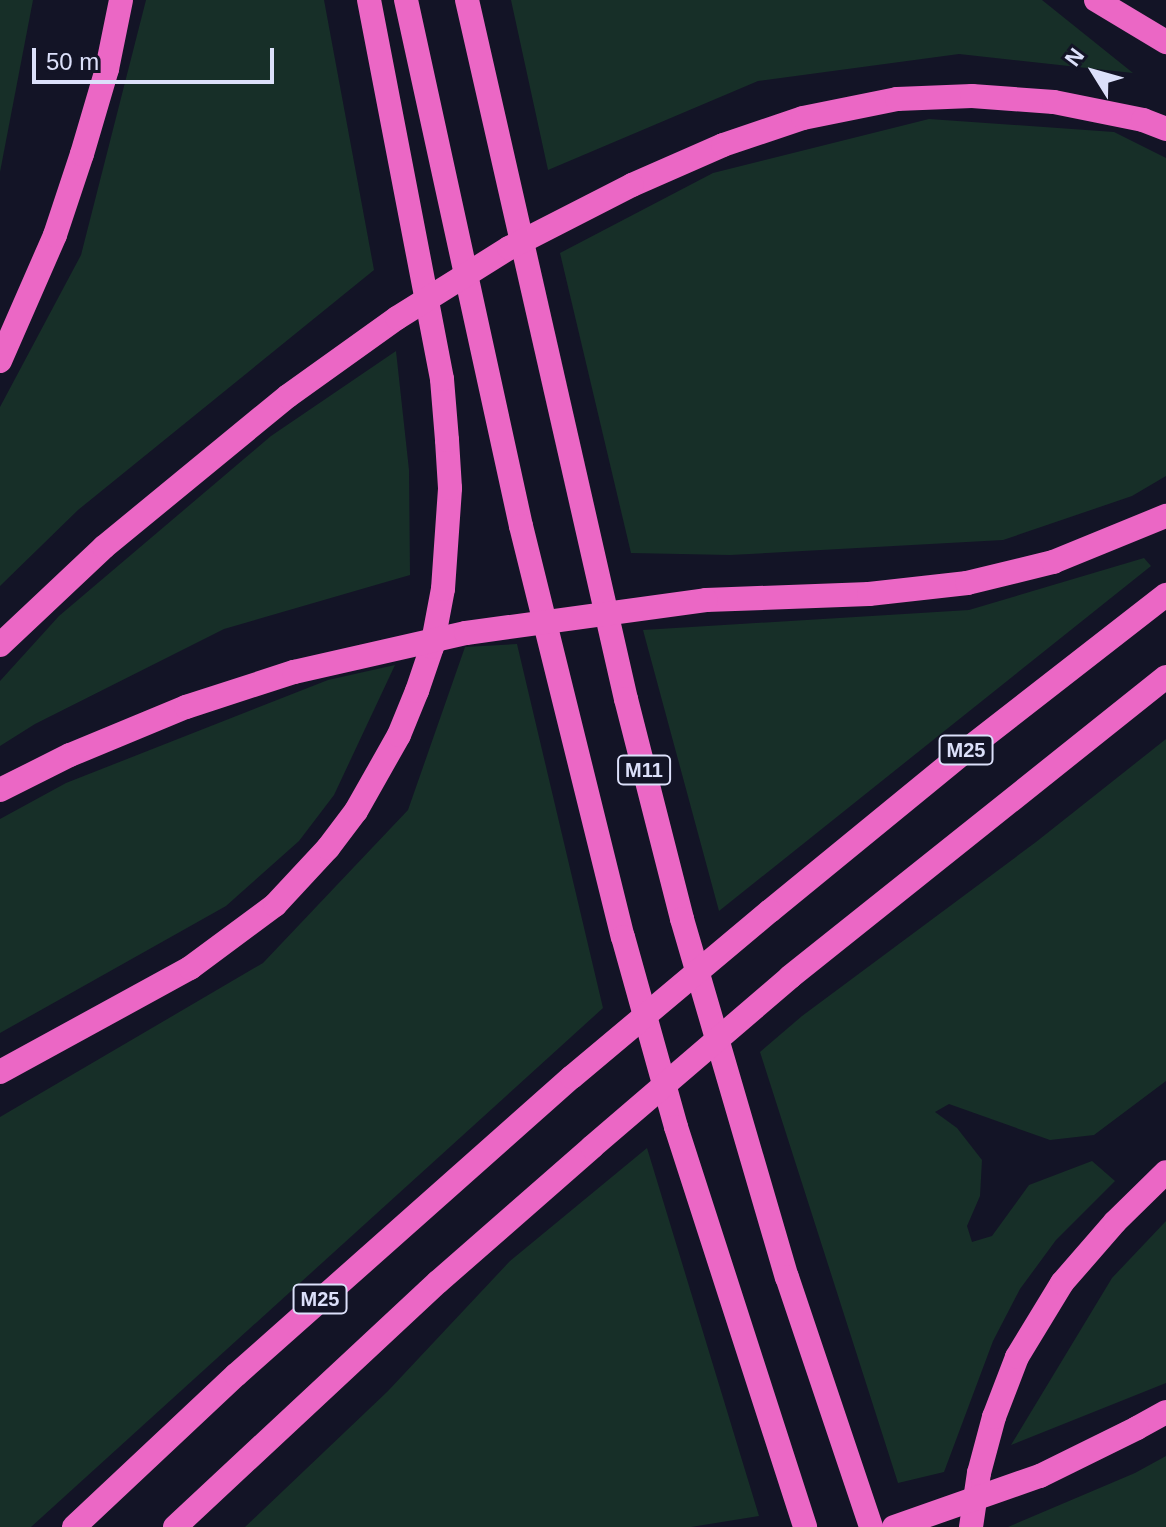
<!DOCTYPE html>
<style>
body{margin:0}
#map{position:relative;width:1166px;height:1527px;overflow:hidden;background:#131426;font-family:Helvetica,sans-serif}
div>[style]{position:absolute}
.green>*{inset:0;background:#172f28}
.highway>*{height:24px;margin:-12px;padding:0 12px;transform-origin:12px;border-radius:12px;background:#eb67c5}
.highway-bridge>*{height:24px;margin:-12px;padding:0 12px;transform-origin:12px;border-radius:12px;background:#eb67c5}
span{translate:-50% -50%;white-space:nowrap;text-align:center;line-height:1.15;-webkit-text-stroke:6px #131426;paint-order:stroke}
.shield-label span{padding:2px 6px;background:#131426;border:2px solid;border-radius:6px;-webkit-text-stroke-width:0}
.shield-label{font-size:20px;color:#dce0fa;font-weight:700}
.north{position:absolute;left:1054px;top:32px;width:80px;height:80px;-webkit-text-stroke:6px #131426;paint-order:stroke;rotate:307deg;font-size:22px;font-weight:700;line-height:32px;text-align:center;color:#dce0fa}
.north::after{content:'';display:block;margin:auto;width:28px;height:36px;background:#dce0fa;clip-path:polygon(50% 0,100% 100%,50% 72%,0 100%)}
.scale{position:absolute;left:32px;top:48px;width:242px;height:36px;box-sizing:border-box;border:4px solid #dce0fa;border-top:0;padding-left:10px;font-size:24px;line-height:28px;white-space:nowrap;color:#dce0fa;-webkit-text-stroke:6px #131426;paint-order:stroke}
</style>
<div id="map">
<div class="green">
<div style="clip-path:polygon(0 0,33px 0,0 172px)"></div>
<div style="clip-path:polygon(146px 0,324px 0,374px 270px,78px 510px,0 586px,0 407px,81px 255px)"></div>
<div style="clip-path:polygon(511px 0,1042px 0,1133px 73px,959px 54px,758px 81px,548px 170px)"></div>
<div style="clip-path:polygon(929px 119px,1114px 132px,1166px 158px,1166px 476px,1132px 496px,1003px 540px,730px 555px,631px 553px,560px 253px,713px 173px)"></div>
<div style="clip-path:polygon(396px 351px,409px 470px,410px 575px,224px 629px,35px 724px,0 746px,0 681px,59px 616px,271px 436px)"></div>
<div style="clip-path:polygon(1144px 558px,1151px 566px,719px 911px,643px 630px,969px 610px)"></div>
<div style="clip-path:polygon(517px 644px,603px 1008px,31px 1527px,0 1527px,0 1117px,263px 963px,408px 810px,465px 647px)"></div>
<div style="clip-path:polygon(395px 665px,334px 795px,299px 841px,226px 906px,0 1033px,0 819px,66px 783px,328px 680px)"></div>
<div style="clip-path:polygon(1166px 739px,1166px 1081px,1094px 1135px,1050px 1140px,949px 1104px,935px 1112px,957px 1128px,982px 1160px,980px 1196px,967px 1226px,972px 1242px,992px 1236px,1029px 1185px,1092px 1161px,1115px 1181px,1056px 1240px,1020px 1289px,993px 1341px,944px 1472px,898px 1483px,760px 1052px,802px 1016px,1036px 842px)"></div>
<div style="clip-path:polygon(647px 1148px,759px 1516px,691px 1527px,245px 1527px,388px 1391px,510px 1261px)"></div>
<div style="clip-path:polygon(1166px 1221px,1166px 1383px,1011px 1445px,1112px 1278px)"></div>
<div style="clip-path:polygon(1166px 1456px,1166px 1527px,1008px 1527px,1135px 1473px)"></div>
</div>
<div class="highway">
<div style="left:406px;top:0;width:538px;rotate:77.67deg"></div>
<div style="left:521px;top:526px;width:423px;rotate:76.1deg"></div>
<div style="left:623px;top:937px;width:197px;rotate:74.4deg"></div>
<div style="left:676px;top:1127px;width:420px;rotate:72.1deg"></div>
<div style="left:467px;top:0;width:717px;rotate:77.19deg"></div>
<div style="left:626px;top:699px;width:227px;rotate:75.7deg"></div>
<div style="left:682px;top:919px;width:373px;rotate:73.7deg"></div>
<div style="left:787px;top:1277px;width:264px;rotate:71.4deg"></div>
<div style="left:1096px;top:0;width:82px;rotate:31deg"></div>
<div style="left:632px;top:185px;width:99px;rotate:-23.7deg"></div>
<div style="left:723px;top:145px;width:84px;rotate:-18.6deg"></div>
<div style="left:803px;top:118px;width:96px;rotate:-11.4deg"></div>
<div style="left:897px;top:99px;width:75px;rotate:-2.3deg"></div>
<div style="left:972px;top:96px;width:82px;rotate:4.2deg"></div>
<div style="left:1054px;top:102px;width:91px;rotate:11.4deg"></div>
<div style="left:1143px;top:120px;width:25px;rotate:21deg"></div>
<div style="left:0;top:361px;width:137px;rotate:-66.4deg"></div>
<div style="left:55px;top:235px;width:85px;rotate:-71.6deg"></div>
<div style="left:82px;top:154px;width:89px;rotate:-73.6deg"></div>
<div style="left:107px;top:69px;width:70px;rotate:-78.5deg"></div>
<div style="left:706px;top:600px;width:163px;rotate:-2.1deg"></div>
<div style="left:869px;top:594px;width:99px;rotate:-6.4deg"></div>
<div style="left:967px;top:583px;width:89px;rotate:-13.7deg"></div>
<div style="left:1053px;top:562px;width:122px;rotate:-22.2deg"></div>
<div style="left:0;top:645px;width:143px;rotate:-43.3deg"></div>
<div style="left:104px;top:547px;width:238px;rotate:-39.4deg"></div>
<div style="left:0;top:790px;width:78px;rotate:-26.6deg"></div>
<div style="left:70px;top:755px;width:126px;rotate:-22.5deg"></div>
<div style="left:186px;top:707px;width:114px;rotate:-18deg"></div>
<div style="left:770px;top:911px;width:251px;rotate:-39.3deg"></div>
<div style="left:964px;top:752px;width:256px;rotate:-37.9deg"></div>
<div style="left:790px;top:977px;width:481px;rotate:-38.6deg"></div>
<div style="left:0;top:1072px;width:217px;rotate:-28.7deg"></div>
<div style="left:190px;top:968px;width:106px;rotate:-36.5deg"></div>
<div style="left:275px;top:905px;width:78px;rotate:-47.1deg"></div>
<div style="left:328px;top:848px;width:46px;rotate:-52.9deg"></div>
<div style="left:356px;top:811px;width:87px;rotate:-60.5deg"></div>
<div style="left:399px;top:735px;width:48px;rotate:-67.8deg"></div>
<div style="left:417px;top:691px;width:46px;rotate:-71.2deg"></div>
<div style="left:432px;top:647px;width:59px;rotate:-79.3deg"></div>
<div style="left:443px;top:589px;width:101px;rotate:-86deg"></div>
<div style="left:450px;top:488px;width:48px;rotate:-93.6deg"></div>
<div style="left:447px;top:440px;width:61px;rotate:-94.7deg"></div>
<div style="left:442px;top:379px;width:386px;rotate:-100.9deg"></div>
<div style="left:1137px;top:1428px;width:33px;rotate:-29deg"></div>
<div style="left:74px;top:1527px;width:222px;rotate:-43.2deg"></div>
<div style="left:236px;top:1375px;width:449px;rotate:-41.6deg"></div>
<div style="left:175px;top:1527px;width:359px;rotate:-43deg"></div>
<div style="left:438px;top:1282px;width:205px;rotate:-41.2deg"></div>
<div style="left:971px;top:1527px;width:55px;rotate:-81.6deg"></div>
<div style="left:979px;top:1473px;width:58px;rotate:-75deg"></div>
<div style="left:994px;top:1417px;width:64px;rotate:-69deg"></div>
<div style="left:1017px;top:1357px;width:87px;rotate:-58.7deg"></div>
<div style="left:1062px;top:1283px;width:81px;rotate:-49deg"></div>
<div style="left:1115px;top:1222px;width:71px;rotate:-44.4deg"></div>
</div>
<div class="highway-bridge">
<div style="left:288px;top:396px;width:134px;rotate:-35.6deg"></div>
<div style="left:397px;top:318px;width:132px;rotate:-32deg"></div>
<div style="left:509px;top:248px;width:138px;rotate:-27.1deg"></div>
<div style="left:294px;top:672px;width:176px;rotate:-12.8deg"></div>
<div style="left:466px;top:633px;width:242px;rotate:-7.8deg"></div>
<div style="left:572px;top:1077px;width:258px;rotate:-40deg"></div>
<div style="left:592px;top:1147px;width:261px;rotate:-40.6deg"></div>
<div style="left:894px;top:1527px;width:155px;rotate:-19.3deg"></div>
<div style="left:1040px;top:1476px;width:108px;rotate:-26.3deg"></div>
</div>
<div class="shield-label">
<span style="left:966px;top:750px">M25</span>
<span style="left:644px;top:770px">M11</span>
<span style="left:320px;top:1299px">M25</span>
</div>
<div class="north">N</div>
<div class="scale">50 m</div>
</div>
